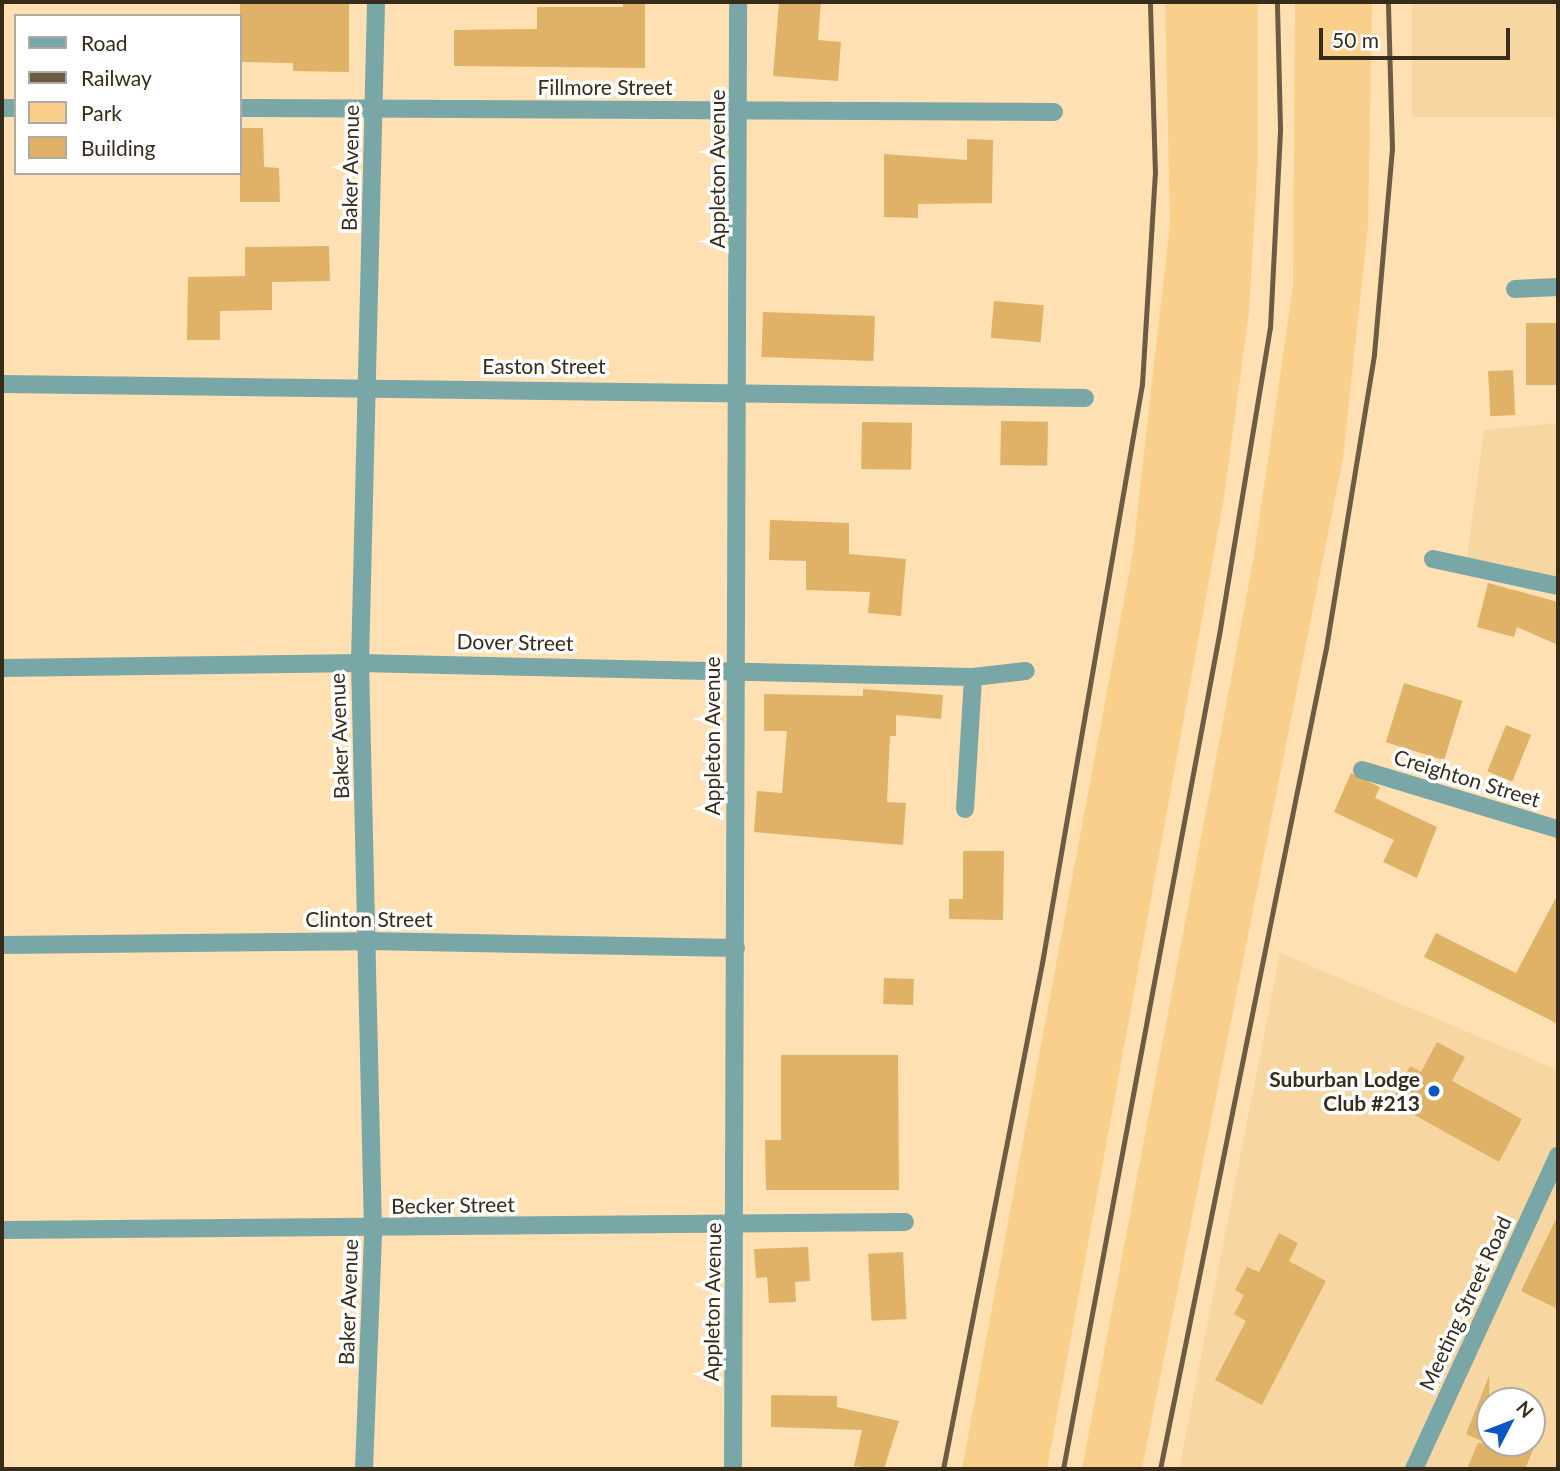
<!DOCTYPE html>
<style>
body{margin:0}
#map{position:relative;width:1560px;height:1471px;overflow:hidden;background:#fee0b2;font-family:Lato,sans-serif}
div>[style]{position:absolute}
.built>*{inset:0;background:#f8d6a1;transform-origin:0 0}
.green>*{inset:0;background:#f9cf8b}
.building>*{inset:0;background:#dfb267;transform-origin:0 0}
.minor>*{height:18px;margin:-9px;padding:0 9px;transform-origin:9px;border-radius:9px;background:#79a6a7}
.rail>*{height:5px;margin:-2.5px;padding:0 2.5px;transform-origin:2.5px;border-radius:2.5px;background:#6c5c43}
.dots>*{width:19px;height:19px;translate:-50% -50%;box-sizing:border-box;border:4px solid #fff;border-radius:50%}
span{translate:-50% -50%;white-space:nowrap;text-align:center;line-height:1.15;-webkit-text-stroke:7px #fff;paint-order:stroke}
.street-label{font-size:21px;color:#372c1a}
.poi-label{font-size:21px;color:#372c1a;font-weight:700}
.right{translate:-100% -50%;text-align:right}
.frame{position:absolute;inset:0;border:4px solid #372c1a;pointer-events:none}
.legend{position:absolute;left:14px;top:14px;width:228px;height:161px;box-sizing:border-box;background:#fff;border:2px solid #afaba3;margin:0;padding:9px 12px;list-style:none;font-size:21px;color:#372c1a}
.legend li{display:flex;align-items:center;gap:14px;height:35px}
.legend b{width:35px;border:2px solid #afaba3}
.north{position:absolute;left:1476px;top:1387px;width:70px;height:70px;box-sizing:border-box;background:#fff;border:2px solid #afaba3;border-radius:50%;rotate:48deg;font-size:19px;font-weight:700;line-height:28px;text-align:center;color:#372c1a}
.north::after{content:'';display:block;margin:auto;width:24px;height:32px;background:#0958c2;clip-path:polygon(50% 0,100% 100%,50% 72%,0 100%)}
.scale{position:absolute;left:1319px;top:28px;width:191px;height:32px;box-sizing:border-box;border:4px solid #372c1a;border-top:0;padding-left:9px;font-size:21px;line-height:24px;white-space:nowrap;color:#372c1a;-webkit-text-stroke:5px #fff;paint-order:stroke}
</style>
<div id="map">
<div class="built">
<div style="left:1412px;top:2px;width:144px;height:115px"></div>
<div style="clip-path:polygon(1558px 423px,1558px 586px,1466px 566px,1484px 430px)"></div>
<div style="clip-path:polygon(evenodd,1280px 953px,1558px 1070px,1558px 1469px,1179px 1469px,1280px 953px,1490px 1401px,1532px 1401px,1532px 1443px,1490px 1443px,1490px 1401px)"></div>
</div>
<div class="green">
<div style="clip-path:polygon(1165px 2px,1258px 2px,1258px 157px,1249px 312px,1223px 504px,1047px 1469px,962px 1469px,1133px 552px,1170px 223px)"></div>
<div style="clip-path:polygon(1295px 2px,1372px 2px,1368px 227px,1343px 458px,1142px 1469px,1082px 1469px,1253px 562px,1293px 286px)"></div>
</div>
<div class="building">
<div style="clip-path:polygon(240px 2px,349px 2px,349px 72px,293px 71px,293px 63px,240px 62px)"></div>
<div style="clip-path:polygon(623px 2px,645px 2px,645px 68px,454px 66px,454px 30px,537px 29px,537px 7px,623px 7px)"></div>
<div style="clip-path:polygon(779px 2px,821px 2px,818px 40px,841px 42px,838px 81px,773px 76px)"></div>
<div style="clip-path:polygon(240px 128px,263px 128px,264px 167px,279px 168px,280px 202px,240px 202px)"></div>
<div style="clip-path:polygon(967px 139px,993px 140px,992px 203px,918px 204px,918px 218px,884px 217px,884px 154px,967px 160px)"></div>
<div style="clip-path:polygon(329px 246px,330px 281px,272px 282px,272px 310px,220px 311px,220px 340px,187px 340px,188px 277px,245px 276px,245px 247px)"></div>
<div style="left:994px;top:301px;width:50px;height:37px;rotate:5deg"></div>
<div style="left:763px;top:312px;width:112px;height:45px;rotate:2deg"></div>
<div style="left:1526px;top:323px;width:32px;height:62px"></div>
<div style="left:1513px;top:370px;width:45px;height:25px;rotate:87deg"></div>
<div style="left:1001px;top:421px;width:47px;height:44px;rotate:1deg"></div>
<div style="left:862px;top:422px;width:50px;height:47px;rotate:1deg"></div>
<div style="clip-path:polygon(770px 520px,849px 523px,849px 554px,906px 559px,901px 616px,868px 613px,870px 592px,806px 590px,806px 561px,769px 560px)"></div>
<div style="clip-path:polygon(1488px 583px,1558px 602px,1558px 645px,1517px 627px,1514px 637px,1477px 627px)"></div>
<div style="left:1404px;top:683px;width:61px;height:62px;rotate:17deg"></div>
<div style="clip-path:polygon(863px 689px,943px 695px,941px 719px,896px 715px,896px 736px,890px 736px,887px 802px,906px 803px,903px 845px,754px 832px,757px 791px,782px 793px,787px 731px,764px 731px,764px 694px,863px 696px)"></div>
<div style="left:1506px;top:725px;width:27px;height:50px;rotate:22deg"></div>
<div style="clip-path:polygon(1351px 773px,1380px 787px,1375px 798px,1437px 827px,1417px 878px,1383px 862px,1394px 840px,1334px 812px)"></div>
<div style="clip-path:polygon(963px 851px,1004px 851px,1003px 920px,949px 919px,949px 899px,963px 899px)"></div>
<div style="clip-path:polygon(1558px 894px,1558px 1024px,1424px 957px,1436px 933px,1516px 973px)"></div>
<div style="left:884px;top:978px;width:30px;height:26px;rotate:2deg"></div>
<div style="clip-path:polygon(1437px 1042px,1465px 1057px,1452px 1081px,1522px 1119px,1499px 1162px,1391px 1102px,1410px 1066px,1421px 1072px)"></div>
<div style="clip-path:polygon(781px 1055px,898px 1055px,899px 1190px,766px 1190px,765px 1140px,781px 1140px)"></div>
<div style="clip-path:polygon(1558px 1215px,1558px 1309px,1521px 1291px)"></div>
<div style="clip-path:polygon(1279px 1233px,1298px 1243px,1289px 1261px,1326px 1281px,1262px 1405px,1215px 1380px,1246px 1321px,1234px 1314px,1244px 1295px,1235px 1290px,1247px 1267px,1259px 1272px)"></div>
<div style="clip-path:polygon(808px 1247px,810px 1281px,795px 1282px,796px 1302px,769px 1303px,767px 1277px,756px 1278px,754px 1249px)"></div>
<div style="left:903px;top:1252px;width:67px;height:35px;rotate:87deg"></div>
<div style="clip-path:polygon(1489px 1376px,1490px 1443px,1536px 1443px,1525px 1469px,1467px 1469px,1478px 1443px,1486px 1443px,1466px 1434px)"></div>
<div style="clip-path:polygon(771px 1395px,837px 1396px,837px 1407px,899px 1421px,884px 1469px,854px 1466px,862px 1430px,771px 1427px)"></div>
</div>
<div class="minor">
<div style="left:2px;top:108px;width:14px"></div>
<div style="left:240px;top:108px;width:814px;rotate:0.28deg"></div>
<div style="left:1515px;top:289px;width:43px;rotate:-2.7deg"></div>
<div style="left:2px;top:384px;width:1083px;rotate:0.74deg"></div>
<div style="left:1433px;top:559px;width:128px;rotate:12.2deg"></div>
<div style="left:2px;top:668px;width:358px;rotate:-0.8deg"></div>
<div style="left:360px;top:663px;width:613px;rotate:1.31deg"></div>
<div style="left:973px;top:677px;width:53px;rotate:-6.5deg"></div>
<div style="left:1362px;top:770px;width:205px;rotate:16.8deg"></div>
<div style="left:965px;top:809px;width:132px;rotate:-86.5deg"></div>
<div style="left:2px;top:945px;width:366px;rotate:-0.6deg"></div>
<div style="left:368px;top:941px;width:368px;rotate:1.1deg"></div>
<div style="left:2px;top:1230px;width:903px;rotate:-0.51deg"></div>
<div style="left:364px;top:1469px;width:239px;rotate:-87.8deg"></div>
<div style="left:373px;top:1230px;width:567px;rotate:-91.31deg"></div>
<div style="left:360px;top:663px;width:661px;rotate:-88.61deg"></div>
<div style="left:733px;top:1469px;width:1467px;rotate:-89.8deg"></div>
<div style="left:1414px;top:1469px;width:345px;rotate:-65.3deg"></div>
</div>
<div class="rail">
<div style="left:943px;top:1469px;width:516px;rotate:-78.93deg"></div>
<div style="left:1042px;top:963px;width:588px;rotate:-80.2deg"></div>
<div style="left:1142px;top:384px;width:210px;rotate:-86.5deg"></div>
<div style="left:1155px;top:174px;width:172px;rotate:-91.7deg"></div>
<div style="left:1063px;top:1469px;width:848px;rotate:-79.41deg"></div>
<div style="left:1219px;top:635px;width:311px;rotate:-80.6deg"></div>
<div style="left:1270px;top:328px;width:200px;rotate:-87.1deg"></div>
<div style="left:1280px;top:128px;width:126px;rotate:-91.4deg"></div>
<div style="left:1160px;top:1469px;width:838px;rotate:-78.57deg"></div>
<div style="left:1326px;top:648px;width:298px;rotate:-80.7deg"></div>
<div style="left:1374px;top:354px;width:206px;rotate:-85deg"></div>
<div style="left:1392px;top:149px;width:147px;rotate:-91.6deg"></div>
</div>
<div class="dots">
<div style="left:1434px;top:1091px;background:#0958c2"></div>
</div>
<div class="street-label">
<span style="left:605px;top:87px">Fillmore Street</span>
<span style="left:350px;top:168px;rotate:-89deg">Baker Avenue</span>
<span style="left:717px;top:169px;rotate:-90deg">Appleton Avenue</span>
<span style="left:544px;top:366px">Easton Street</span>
<span style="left:515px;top:642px;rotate:1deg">Dover Street</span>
<span style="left:339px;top:736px;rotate:-92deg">Baker Avenue</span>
<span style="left:712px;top:736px;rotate:-90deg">Appleton Avenue</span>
<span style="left:1467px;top:778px;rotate:17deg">Creighton Street</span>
<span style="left:369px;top:919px">Clinton Street</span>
<span style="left:453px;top:1205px;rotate:-1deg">Becker Street</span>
<span style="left:348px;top:1302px;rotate:-88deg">Baker Avenue</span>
<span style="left:712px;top:1302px;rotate:-89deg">Appleton Avenue</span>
<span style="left:1465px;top:1303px;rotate:-65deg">Meeting Street Road</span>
</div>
<div class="poi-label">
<span class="right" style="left:1420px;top:1091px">Suburban Lodge<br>Club #213</span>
</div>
<div class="frame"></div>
<ul class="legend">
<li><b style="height:9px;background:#79a6a7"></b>Road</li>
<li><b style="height:9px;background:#6c5c43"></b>Railway</li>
<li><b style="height:19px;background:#f9cf8b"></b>Park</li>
<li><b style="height:19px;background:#dfb267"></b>Building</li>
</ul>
<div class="north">N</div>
<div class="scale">50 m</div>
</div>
